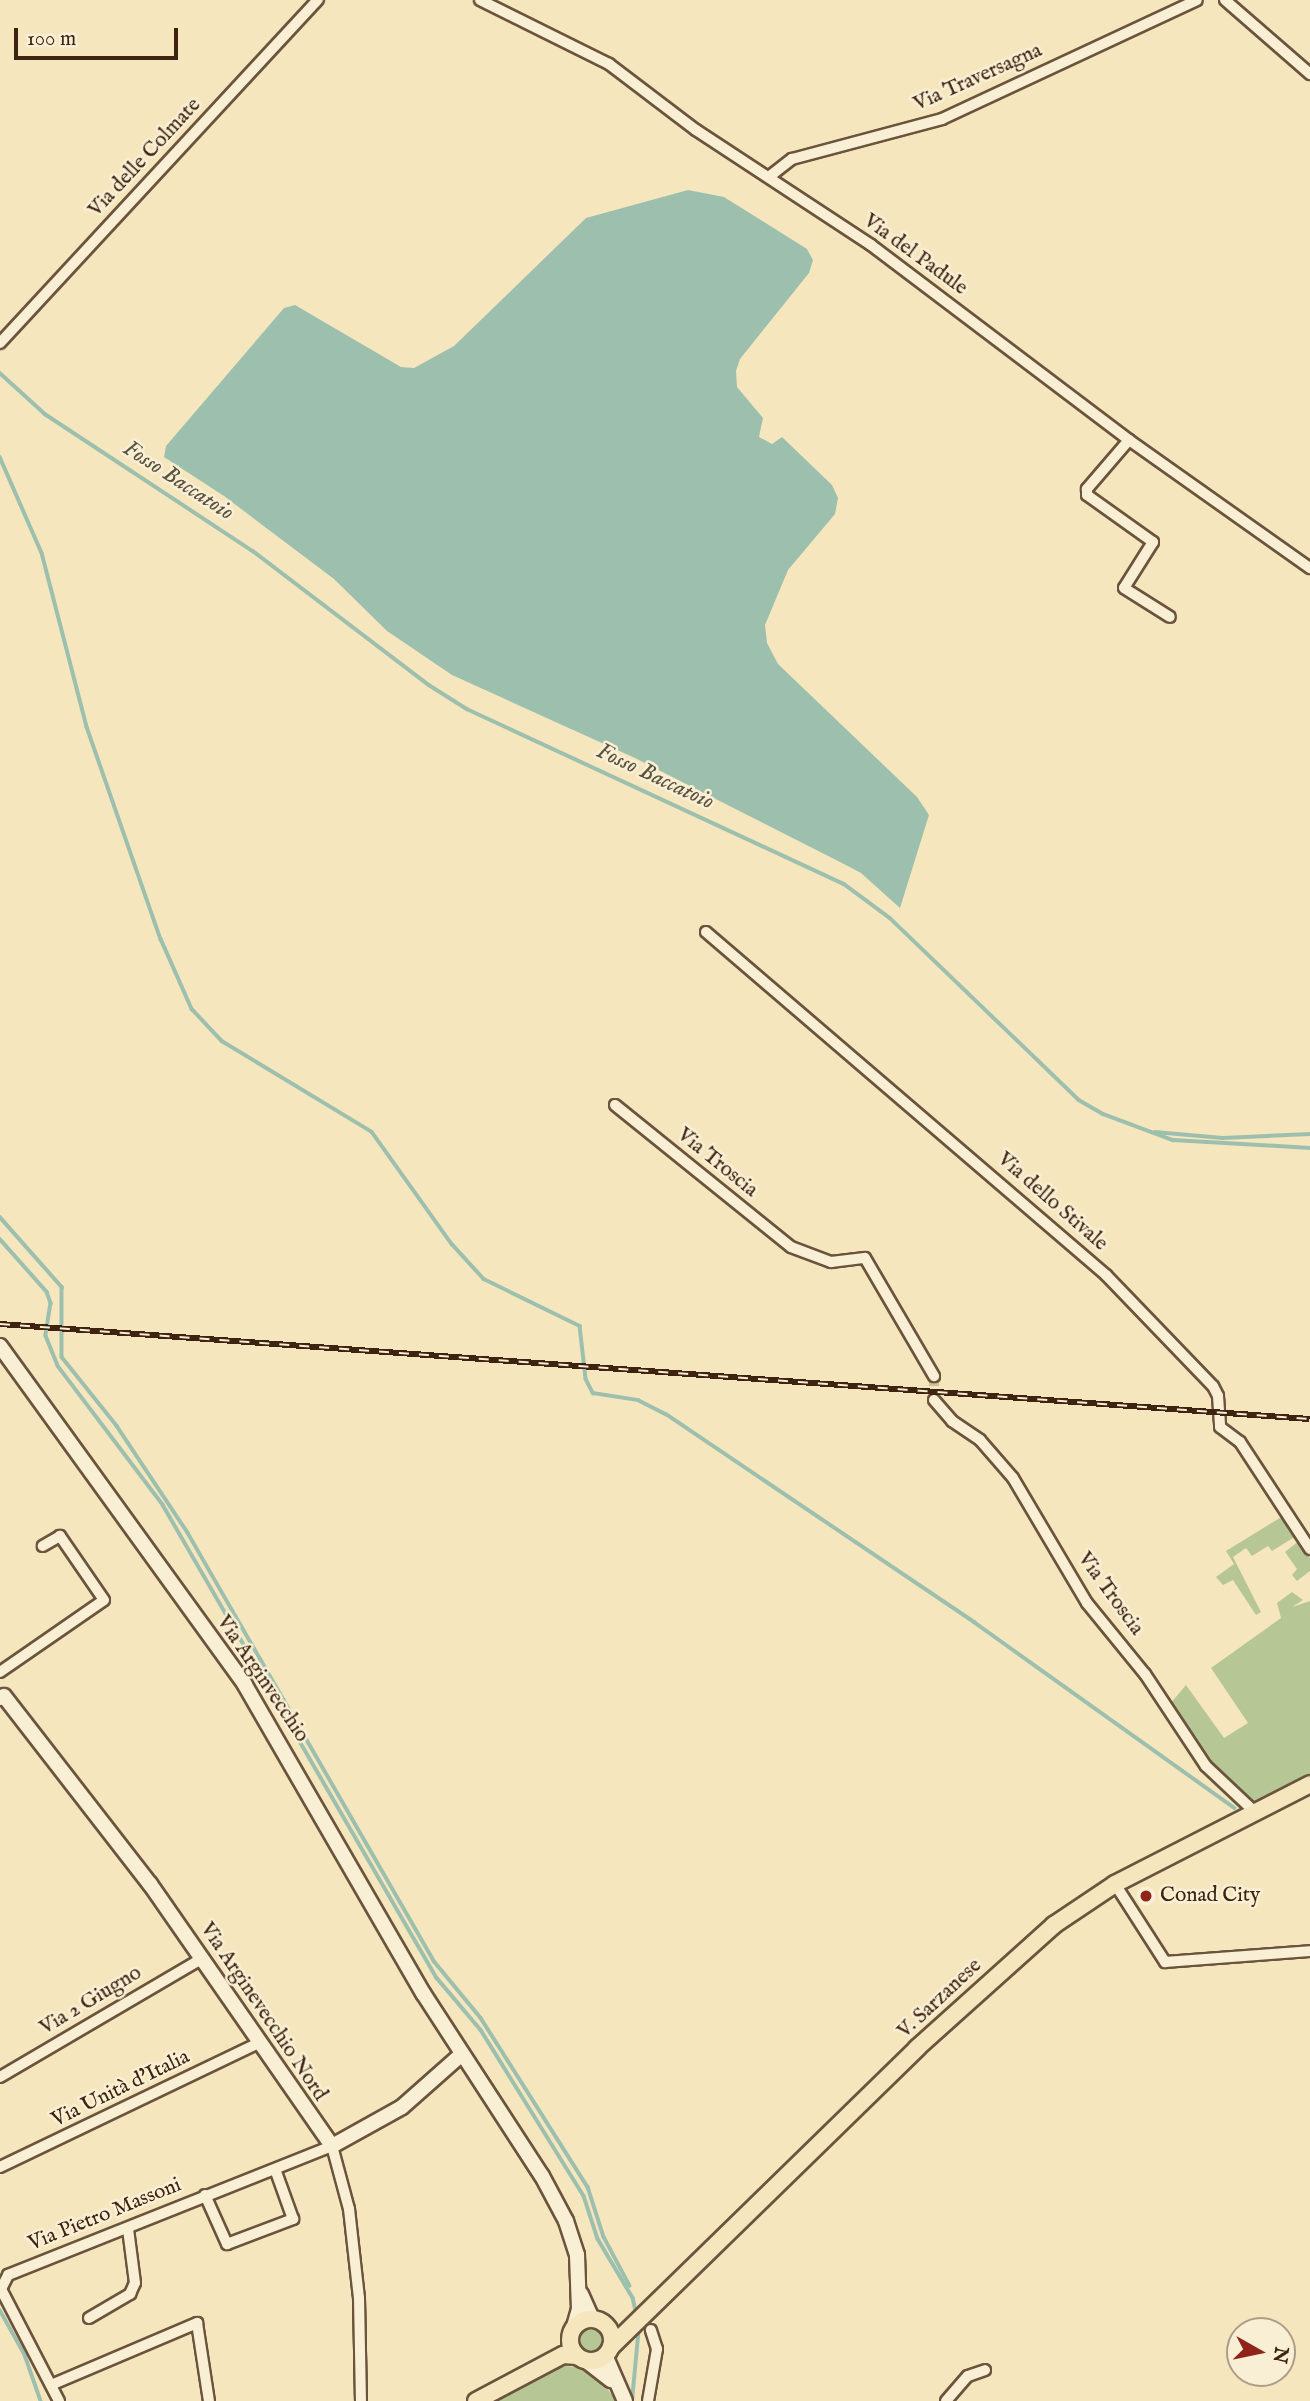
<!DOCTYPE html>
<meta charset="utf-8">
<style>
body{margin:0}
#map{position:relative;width:1310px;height:2401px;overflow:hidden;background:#f6e6be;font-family:"IM FELL English",serif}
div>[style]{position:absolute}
.green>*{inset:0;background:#b7c695}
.round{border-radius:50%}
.water>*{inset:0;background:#9dc0ae}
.stream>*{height:3.5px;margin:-1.75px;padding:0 1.75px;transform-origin:1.75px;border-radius:1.75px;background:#9dc0ae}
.street-tunnel>*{height:10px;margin-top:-5px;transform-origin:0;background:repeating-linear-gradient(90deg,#d1bf9b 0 10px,transparent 0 15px)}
.roads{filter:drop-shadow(2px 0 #6b543c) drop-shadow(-2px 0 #6b543c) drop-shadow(0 2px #6b543c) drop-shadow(0 -2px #6b543c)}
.street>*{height:10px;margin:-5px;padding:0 5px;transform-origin:5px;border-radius:5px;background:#f9efd5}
.secondary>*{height:14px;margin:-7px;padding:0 7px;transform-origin:7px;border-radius:7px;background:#f9efd5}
.primary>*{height:16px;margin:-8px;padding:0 8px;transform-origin:8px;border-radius:8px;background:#f6e6be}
.primary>.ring{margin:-8px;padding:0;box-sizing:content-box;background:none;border:16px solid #f6e6be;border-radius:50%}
.rail>*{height:6px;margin-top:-3px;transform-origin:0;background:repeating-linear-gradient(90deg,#f9efd5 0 10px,#3d2310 0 20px);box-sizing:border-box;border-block:2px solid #3d2310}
.dots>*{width:19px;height:19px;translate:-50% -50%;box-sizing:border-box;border:4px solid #f9efd5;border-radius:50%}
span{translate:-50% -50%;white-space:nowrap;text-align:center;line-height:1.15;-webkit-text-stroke:5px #f9efd5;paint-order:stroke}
.street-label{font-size:21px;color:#3d2310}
.poi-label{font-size:21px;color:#3d2310}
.left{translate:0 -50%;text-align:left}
.water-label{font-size:23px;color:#5a523f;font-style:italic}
.north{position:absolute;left:1226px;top:2317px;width:70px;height:70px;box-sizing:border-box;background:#f9efd5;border:2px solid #ae9d86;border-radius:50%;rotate:99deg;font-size:19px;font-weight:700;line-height:28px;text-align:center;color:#3d2310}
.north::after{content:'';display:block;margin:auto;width:24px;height:32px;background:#8f2418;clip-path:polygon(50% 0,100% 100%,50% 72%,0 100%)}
.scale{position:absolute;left:14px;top:28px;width:164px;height:32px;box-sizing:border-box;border:4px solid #3d2310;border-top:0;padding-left:9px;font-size:21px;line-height:24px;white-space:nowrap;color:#3d2310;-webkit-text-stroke:5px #f9efd5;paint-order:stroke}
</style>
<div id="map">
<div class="green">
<div style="clip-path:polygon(1283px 1516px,1296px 1536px,1272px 1551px,1268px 1546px,1252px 1556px,1246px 1548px,1233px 1557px,1261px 1612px,1256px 1615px,1233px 1580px,1223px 1585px,1216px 1577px,1234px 1564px,1226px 1551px)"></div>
<div style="clip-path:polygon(1299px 1541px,1310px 1558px,1310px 1571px,1297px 1581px,1292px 1575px,1297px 1569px,1285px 1552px)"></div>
<div style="clip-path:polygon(1292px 1592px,1303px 1600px,1292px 1607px,1310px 1601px,1310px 1777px,1253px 1805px,1210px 1764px,1170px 1704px,1186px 1685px,1224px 1738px,1248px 1723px,1211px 1668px,1281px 1618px,1277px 1603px)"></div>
<div class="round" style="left:578px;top:2326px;width:26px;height:26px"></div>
<div style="clip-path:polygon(566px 2366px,586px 2368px,600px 2378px,616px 2401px,485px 2401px,549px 2369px)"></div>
</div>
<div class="water">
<div style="clip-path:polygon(688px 190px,724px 197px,807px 249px,813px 260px,809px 273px,740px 359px,736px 371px,737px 387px,763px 418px,759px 437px,772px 444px,782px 437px,832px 485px,838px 498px,835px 514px,788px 570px,765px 625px,767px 643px,778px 664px,917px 797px,929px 815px,900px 908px,861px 873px,840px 862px,635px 758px,452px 675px,387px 631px,334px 579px,224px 496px,164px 457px,166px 446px,284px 308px,295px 305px,401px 367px,414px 368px,454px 346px,586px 218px)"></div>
</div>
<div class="stream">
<div style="left:0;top:373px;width:61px;rotate:42.3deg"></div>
<div style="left:45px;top:414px;width:249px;rotate:33.4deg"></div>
<div style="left:253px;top:551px;width:221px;rotate:37.3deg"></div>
<div style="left:429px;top:685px;width:45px;rotate:32.3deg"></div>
<div style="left:467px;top:709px;width:416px;rotate:24.9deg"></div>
<div style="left:844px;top:884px;width:57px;rotate:36.5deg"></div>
<div style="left:890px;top:918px;width:262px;rotate:43.9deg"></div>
<div style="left:1079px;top:1100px;width:28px;rotate:30deg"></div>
<div style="left:1103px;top:1114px;width:75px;rotate:20.4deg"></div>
<div style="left:1173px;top:1140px;width:137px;rotate:3.3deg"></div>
<div style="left:0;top:457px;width:105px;rotate:66.4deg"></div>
<div style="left:42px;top:553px;width:180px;rotate:75.5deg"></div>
<div style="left:87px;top:727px;width:225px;rotate:70.8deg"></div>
<div style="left:161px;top:939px;width:77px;rotate:66.1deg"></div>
<div style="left:192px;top:1009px;width:44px;rotate:46.8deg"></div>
<div style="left:222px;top:1041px;width:175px;rotate:31.2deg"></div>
<div style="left:372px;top:1132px;width:138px;rotate:54.5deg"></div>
<div style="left:452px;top:1244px;width:47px;rotate:47.6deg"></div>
<div style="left:484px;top:1279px;width:107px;rotate:26.1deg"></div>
<div style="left:580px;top:1326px;width:53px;rotate:83.5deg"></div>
<div style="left:586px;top:1379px;width:16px;rotate:63deg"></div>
<div style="left:593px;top:1393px;width:46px;rotate:8.8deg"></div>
<div style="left:638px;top:1400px;width:31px;rotate:27deg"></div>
<div style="left:666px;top:1414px;width:372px;rotate:34deg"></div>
<div style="left:974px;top:1622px;width:320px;rotate:35.5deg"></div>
<div style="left:1155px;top:1132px;width:68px;rotate:5deg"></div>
<div style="left:1223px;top:1138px;width:87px;rotate:-2.6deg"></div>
<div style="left:0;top:1217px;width:94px;rotate:48.5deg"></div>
<div style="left:62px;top:1287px;width:70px;rotate:90deg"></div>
<div style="left:62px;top:1357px;width:88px;rotate:51.4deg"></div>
<div style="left:117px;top:1426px;width:128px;rotate:56.4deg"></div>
<div style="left:188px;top:1533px;width:494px;rotate:60.1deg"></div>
<div style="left:434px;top:1961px;width:74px;rotate:50.5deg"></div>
<div style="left:481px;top:2018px;width:200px;rotate:57.7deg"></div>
<div style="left:588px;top:2187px;width:52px;rotate:72.3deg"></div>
<div style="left:604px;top:2237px;width:55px;rotate:62deg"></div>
<div style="left:0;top:1239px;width:71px;rotate:48.4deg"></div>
<div style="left:47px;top:1292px;width:12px;rotate:70deg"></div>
<div style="left:51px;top:1303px;width:33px;rotate:99deg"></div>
<div style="left:46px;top:1336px;width:32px;rotate:68deg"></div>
<div style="left:58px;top:1366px;width:174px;rotate:52.9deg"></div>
<div style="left:163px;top:1505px;width:547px;rotate:59.92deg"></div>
<div style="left:437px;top:1978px;width:68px;rotate:49.8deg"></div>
<div style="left:481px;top:2030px;width:195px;rotate:58.2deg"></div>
<div style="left:584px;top:2196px;width:45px;rotate:72deg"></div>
<div style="left:598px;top:2239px;width:69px;rotate:59.3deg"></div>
<div style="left:633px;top:2298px;width:17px;rotate:77deg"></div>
<div style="left:0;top:2310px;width:51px;rotate:60.9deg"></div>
<div style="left:25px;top:2355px;width:49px;rotate:70.8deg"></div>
<div style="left:632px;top:2401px;width:75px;rotate:-84.7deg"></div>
</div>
<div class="street-tunnel">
<div style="left:934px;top:1376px;width:24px;rotate:90deg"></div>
</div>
<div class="roads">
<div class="street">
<div style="left:480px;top:0;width:144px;rotate:26.4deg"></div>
<div style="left:609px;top:64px;width:109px;rotate:37.2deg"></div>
<div style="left:696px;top:130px;width:209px;rotate:33.3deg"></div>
<div style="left:871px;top:245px;width:323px;rotate:37.1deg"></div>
<div style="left:1129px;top:440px;width:222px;rotate:35.3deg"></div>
<div style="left:1225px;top:0;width:113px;rotate:41deg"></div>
<div style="left:770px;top:176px;width:28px;rotate:-38deg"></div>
<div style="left:792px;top:159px;width:155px;rotate:-14.9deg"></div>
<div style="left:942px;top:119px;width:281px;rotate:-25deg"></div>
<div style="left:0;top:343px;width:468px;rotate:-47.2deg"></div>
<div style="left:1129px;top:440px;width:65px;rotate:130.6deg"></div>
<div style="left:1087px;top:489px;width:6px;rotate:90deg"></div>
<div style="left:1087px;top:495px;width:81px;rotate:35.5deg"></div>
<div style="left:1153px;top:542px;width:54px;rotate:122.2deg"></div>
<div style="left:1124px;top:588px;width:54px;rotate:32.2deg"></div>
<div style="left:706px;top:932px;width:527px;rotate:40.61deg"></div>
<div style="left:1106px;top:1275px;width:154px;rotate:46.1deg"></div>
<div style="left:1213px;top:1386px;width:11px;rotate:63deg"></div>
<div style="left:1218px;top:1396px;width:31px;rotate:86deg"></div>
<div style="left:1220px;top:1427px;width:25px;rotate:37deg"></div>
<div style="left:1240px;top:1442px;width:128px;rotate:56.8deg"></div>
<div style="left:615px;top:1105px;width:226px;rotate:38.9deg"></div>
<div style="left:791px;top:1247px;width:43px;rotate:20.6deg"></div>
<div style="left:831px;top:1262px;width:34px;rotate:-7deg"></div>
<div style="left:865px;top:1258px;width:137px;rotate:59.7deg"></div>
<div style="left:934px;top:1400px;width:28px;rotate:49deg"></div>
<div style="left:952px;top:1421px;width:34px;rotate:34deg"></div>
<div style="left:980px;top:1440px;width:50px;rotate:49deg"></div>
<div style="left:1013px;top:1478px;width:145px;rotate:59.4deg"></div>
<div style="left:1087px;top:1603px;width:92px;rotate:50.8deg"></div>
<div style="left:1145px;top:1674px;width:110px;rotate:56.5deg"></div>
<div style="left:1206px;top:1766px;width:67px;rotate:43.2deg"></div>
<div style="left:0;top:1672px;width:126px;rotate:-34.7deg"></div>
<div style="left:104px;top:1600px;width:78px;rotate:-124.5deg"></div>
<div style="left:60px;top:1536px;width:20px;rotate:150deg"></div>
<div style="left:1115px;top:1884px;width:93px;rotate:57.3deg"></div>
<div style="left:1165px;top:1962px;width:145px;rotate:-4.3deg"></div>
<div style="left:0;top:2077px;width:233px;rotate:-30.4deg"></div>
<div style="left:0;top:2167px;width:285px;rotate:-25.6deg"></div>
<div style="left:205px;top:2195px;width:54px;rotate:65.8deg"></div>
<div style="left:227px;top:2244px;width:71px;rotate:-20.7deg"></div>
<div style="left:293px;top:2219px;width:53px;rotate:-109.8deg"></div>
<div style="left:89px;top:2318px;width:48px;rotate:-30.3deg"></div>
<div style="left:130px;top:2294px;width:12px;rotate:-66deg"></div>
<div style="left:135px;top:2283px;width:54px;rotate:-97.4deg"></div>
<div style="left:51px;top:2385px;width:159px;rotate:-23deg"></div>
<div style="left:197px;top:2323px;width:79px;rotate:81.3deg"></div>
<div style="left:59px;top:2401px;width:126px;rotate:-117.4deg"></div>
<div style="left:1px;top:2289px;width:16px;rotate:-63deg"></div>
<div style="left:8px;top:2275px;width:349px;rotate:-21.7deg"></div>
<div style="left:332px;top:2146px;width:65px;rotate:74.9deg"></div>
<div style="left:349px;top:2209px;width:90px;rotate:83.6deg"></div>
<div style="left:359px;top:2298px;width:103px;rotate:88.9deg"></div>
<div style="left:648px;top:2401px;width:53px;rotate:-80.2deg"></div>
<div style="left:657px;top:2349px;width:20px;rotate:-108deg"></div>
<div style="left:946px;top:2401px;width:33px;rotate:-49deg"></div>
<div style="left:968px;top:2376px;width:18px;rotate:-19deg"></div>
</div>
<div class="secondary">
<div style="left:0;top:1346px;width:418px;rotate:54.1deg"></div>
<div style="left:245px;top:1685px;width:356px;rotate:60deg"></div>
<div style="left:423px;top:1993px;width:218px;rotate:57deg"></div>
<div style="left:542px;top:2176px;width:51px;rotate:61.9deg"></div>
<div style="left:566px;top:2221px;width:36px;rotate:72deg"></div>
<div style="left:577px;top:2255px;width:54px;rotate:87.9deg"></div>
<div style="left:579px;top:2309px;width:22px;rotate:106deg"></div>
<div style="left:0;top:1698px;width:4px;rotate:-27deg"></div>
<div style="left:4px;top:1696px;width:238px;rotate:52.2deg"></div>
<div style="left:150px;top:1884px;width:319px;rotate:55.2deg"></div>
<div style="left:332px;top:2146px;width:80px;rotate:-29.1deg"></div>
<div style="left:402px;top:2107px;width:80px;rotate:-41.5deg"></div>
<div style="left:581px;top:2294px;width:27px;rotate:66deg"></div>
<div style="left:605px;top:2355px;width:50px;rotate:66.5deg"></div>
<div style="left:585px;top:2360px;width:33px;rotate:38deg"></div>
</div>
<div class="primary">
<div class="ring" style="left:570px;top:2319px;width:26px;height:26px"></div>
<div style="left:611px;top:2347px;width:428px;rotate:-44.3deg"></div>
<div style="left:917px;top:2048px;width:184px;rotate:-41.9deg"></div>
<div style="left:1054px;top:1925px;width:73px;rotate:-33.9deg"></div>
<div style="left:1115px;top:1884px;width:219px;rotate:-27.1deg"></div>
<div style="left:476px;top:2401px;width:98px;rotate:-27.9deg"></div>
<div style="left:563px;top:2355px;width:14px;rotate:4deg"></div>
</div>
</div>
<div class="rail">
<div style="left:0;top:1324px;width:1313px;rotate:4.15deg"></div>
</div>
<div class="dots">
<div style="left:1146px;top:1896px;background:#8f2418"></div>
</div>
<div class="street-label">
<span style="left:978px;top:78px;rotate:-24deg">Via Traversagna</span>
<span style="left:145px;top:158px;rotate:-47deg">Via delle Colmate</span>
<span style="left:915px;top:255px;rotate:36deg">Via del Padule</span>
<span style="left:717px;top:1163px;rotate:39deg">Via Troscia</span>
<span style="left:1052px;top:1202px;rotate:41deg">Via dello Stivale</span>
<span style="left:1110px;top:1594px;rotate:54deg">Via Troscia</span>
<span style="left:262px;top:1679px;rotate:56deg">Via Arginvecchio</span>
<span style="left:940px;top:1999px;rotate:-43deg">V. Sarzanese</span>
<span style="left:91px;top:2001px;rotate:-31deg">Via 2 Giugno</span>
<span style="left:263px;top:2012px;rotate:56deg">Via Arginevecchio Nord</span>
<span style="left:121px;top:2089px;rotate:-26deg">Via Unità d'Italia</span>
<span style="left:105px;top:2215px;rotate:-22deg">Via Pietro Massoni</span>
</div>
<div class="poi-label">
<span class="left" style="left:1160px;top:1896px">Conad City</span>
</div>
<div class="water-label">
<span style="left:178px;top:481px;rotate:33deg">Fosso Baccatoio</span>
<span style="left:655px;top:777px;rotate:25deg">Fosso Baccatoio</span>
</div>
<div class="north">N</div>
<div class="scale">100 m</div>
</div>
